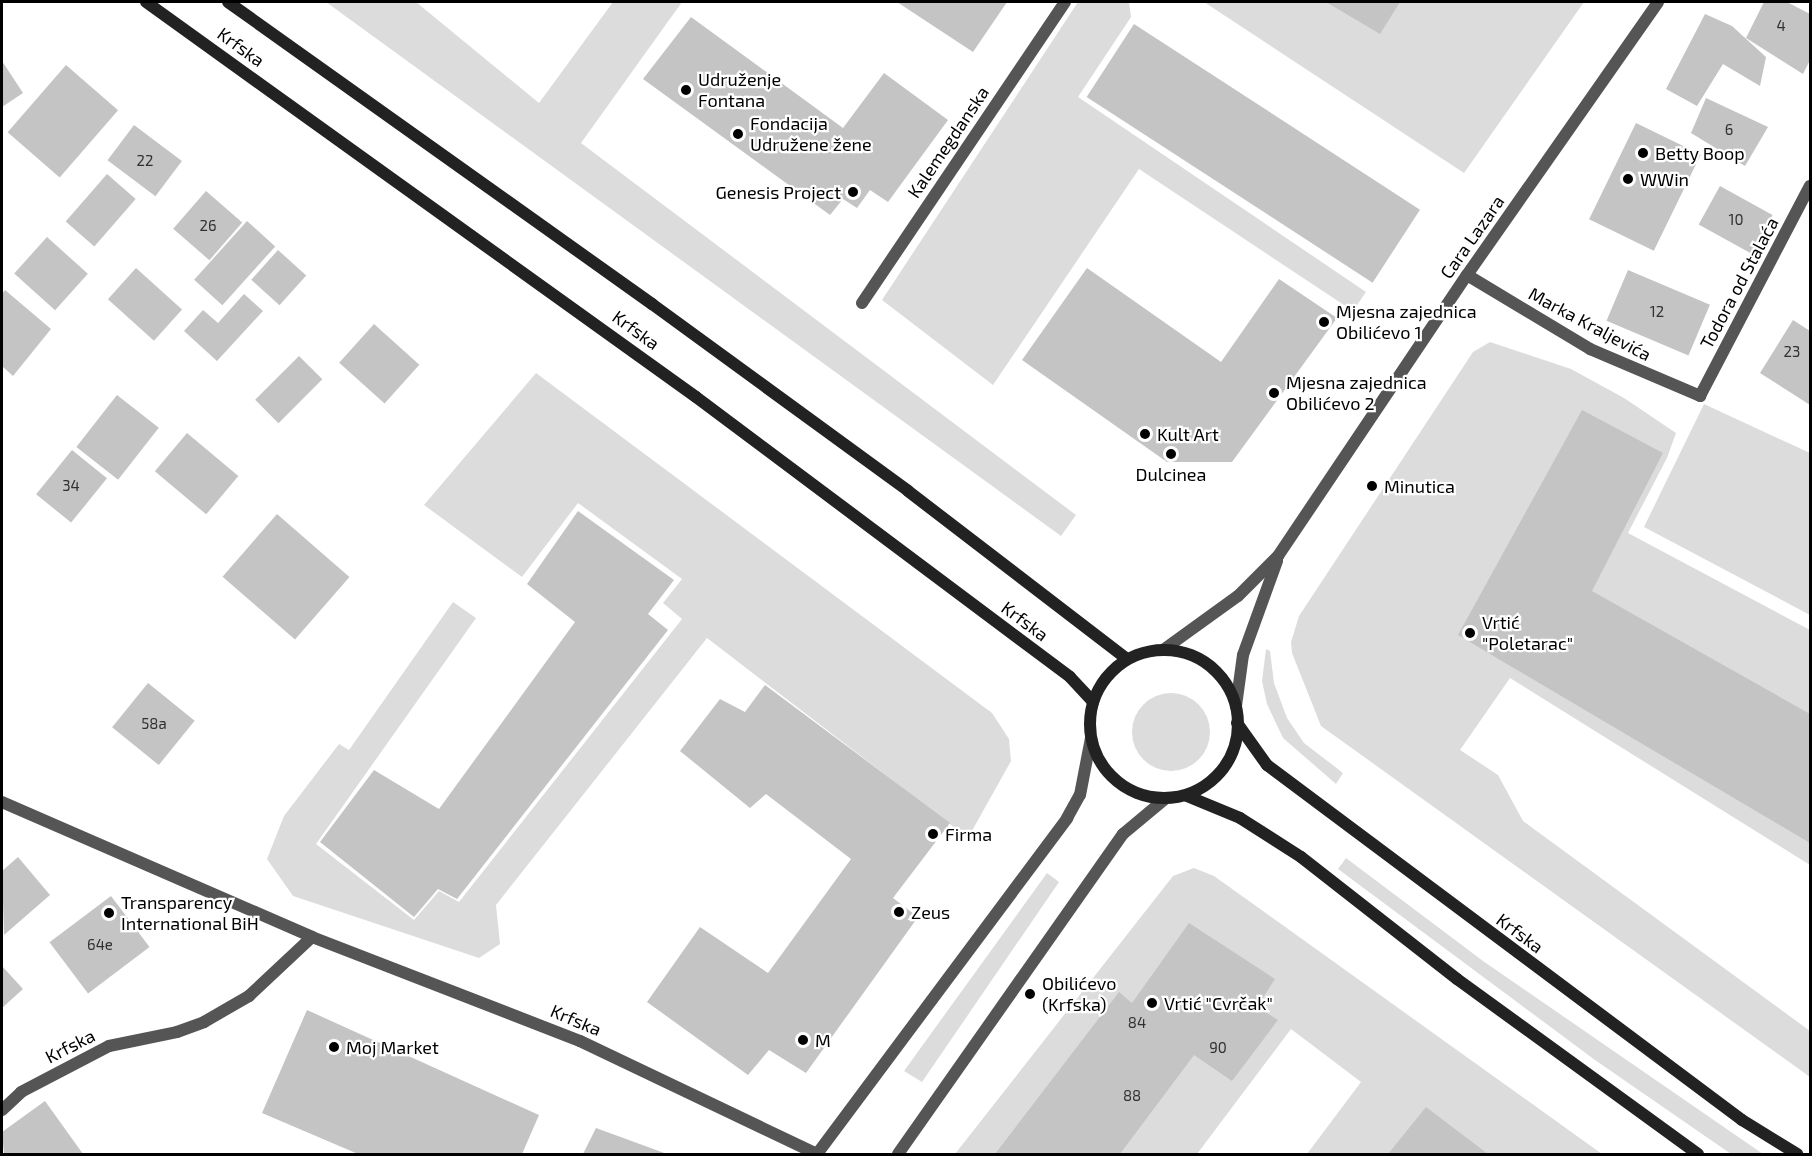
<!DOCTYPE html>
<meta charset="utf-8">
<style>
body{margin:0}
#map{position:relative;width:1812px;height:1156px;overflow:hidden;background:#fff;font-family:"Exo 2",sans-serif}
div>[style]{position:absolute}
.green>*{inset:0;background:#dcdcdc}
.round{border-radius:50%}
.building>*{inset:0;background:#c4c4c4;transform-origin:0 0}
.minor>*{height:12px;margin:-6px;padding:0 6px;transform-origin:6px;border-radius:6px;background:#555}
.tertiary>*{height:12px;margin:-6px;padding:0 6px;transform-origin:6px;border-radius:6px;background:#555}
.secondary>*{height:12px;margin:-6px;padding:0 6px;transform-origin:6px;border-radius:6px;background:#222}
.secondary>.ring{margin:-6px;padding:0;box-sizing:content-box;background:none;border:12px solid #222;border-radius:50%}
.dots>*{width:16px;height:16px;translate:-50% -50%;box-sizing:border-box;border:3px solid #fff;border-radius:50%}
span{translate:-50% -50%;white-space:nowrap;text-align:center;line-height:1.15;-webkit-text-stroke:4.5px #fff;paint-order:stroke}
.number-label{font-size:15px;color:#313131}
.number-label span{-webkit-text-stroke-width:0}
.street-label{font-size:18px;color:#000}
.poi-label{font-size:18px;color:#000}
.left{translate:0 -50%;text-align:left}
.right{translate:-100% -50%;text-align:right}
.frame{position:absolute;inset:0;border:3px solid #000;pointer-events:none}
</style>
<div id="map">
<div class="green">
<div style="clip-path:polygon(326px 2px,416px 2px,539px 103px,613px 2px,682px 2px,581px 143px,1076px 515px,1061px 536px)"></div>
<div style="clip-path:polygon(1078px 2px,1129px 2px,1131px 17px,1078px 97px,1366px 292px,1353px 311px,1139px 169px,993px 385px,882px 300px)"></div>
<div style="clip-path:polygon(1204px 2px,1584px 2px,1464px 173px)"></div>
<div style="clip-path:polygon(1490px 342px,1571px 369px,1624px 398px,1676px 433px,1667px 458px,1628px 533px,1810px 630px,1810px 865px,1510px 678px,1460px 750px,1498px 775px,1523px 821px,1810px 1031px,1810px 1077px,1321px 726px,1292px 653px,1291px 642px,1299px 616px,1473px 352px)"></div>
<div style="clip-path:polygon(536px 373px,992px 713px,1009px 739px,1011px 761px,968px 838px,707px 638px,496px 905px,500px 944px,479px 958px,293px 896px,267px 859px,284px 816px,339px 744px,349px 750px,453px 602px,476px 618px,316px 844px,414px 920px,439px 891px,459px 902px,682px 619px,663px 603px,682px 579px,578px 503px,522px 577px,424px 505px)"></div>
<div style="clip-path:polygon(1704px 404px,1810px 453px,1810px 615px,1644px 527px)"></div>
<div style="clip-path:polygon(1266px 649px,1270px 651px,1274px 683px,1287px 718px,1304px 743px,1343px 773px,1336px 784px,1283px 738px,1267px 704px,1262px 681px)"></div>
<div class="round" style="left:1132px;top:693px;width:78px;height:78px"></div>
<div style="clip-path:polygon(1346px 858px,1483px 961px,1763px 1154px,1731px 1154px,1595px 1060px,1338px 869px)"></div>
<div style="clip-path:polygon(1194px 868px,1214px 876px,1602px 1154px,1307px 1154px,1361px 1082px,1291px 1029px,1197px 1154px,955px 1154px,1173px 876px)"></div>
<div style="clip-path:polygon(1047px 873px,1059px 882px,922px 1082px,904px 1071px)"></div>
</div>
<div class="building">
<div style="clip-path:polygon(897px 2px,1007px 2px,973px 52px)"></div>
<div style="clip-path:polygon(1326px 2px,1400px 2px,1380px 34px)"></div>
<div style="clip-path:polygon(1764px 2px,1787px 2px,1810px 14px,1810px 60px,1803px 74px,1746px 38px)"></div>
<div style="clip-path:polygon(1705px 14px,1732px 26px,1766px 57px,1760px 86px,1723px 64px,1697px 106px,1666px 89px)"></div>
<div style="clip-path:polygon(691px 17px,843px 128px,884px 73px,948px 120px,888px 202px,870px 190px,857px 208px,843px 199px,830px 215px,643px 79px)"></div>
<div style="left:1134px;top:24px;width:341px;height:87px;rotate:33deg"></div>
<div style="clip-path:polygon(2px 61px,23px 93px,2px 107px)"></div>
<div style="left:66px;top:65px;width:69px;height:89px;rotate:41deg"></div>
<div style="clip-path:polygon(1706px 98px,1768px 127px,1745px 166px,1691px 133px)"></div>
<div style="left:1636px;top:123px;width:72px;height:107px;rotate:26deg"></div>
<div style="left:134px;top:125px;width:60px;height:44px;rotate:37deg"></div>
<div style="left:107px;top:174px;width:38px;height:63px;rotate:41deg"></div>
<div style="left:1720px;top:186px;width:60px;height:44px;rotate:29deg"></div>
<div style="left:206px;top:191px;width:48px;height:50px;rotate:41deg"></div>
<div style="left:247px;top:221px;width:38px;height:79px;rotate:42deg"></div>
<div style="left:47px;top:237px;width:55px;height:49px;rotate:42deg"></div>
<div style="left:278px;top:250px;width:38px;height:40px;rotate:42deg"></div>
<div style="left:136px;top:268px;width:62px;height:42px;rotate:42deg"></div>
<div style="clip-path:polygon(1087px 268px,1221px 362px,1279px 279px,1337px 318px,1232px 462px,1167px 462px,1022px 360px)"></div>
<div style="left:1628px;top:270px;width:89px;height:55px;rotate:23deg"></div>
<div style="clip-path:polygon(5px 290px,51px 329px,13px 376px,2px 366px,2px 294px)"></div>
<div style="clip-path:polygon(244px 294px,263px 311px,217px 361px,184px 331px,203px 310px,218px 323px)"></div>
<div style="clip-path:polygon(1793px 320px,1810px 331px,1810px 405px,1760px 373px)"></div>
<div style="left:374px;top:324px;width:61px;height:52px;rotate:42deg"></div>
<div style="left:299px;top:356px;width:33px;height:62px;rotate:45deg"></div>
<div style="left:117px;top:395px;width:53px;height:66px;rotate:38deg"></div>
<div style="clip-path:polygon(1582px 410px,1663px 453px,1592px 591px,1810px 714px,1810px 843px,1458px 635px)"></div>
<div style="left:187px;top:433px;width:67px;height:50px;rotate:40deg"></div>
<div style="left:72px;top:450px;width:45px;height:57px;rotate:39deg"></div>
<div style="clip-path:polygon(578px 511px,674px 580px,648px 614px,668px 630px,457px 899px,438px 889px,414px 917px,320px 842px,374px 770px,439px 809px,575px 622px,527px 584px)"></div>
<div style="left:277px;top:514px;width:96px;height:83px;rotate:41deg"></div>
<div style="left:148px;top:683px;width:60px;height:57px;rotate:39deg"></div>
<div style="clip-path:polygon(765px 685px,950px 823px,893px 898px,918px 917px,806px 1073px,769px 1050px,748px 1075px,647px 1002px,700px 927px,768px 973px,851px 859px,766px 794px,750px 808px,680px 751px,720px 699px,745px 712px)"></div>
<div style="clip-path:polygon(18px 857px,50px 895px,4px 935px,2px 871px)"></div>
<div style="left:111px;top:896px;width:64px;height:77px;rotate:53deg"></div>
<div style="clip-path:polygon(1189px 923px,1275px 979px,1257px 1007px,1278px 1020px,1232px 1081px,1194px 1055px,1120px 1154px,995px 1154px,1119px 992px,1132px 1003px)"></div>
<div style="clip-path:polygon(2px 966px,23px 989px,2px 1008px)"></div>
<div style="clip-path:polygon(307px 1010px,539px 1115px,522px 1154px,358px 1154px,262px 1113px)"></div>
<div style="clip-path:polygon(45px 1101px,83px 1154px,4px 1154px,2px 1132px)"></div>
<div style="clip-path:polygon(1426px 1107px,1488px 1154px,1388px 1154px)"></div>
<div style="clip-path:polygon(596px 1128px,667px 1154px,583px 1154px)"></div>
</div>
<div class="minor">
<div style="left:1467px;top:275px;width:144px;rotate:31deg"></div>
<div style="left:1590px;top:349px;width:120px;rotate:23.1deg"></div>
<div style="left:1700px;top:396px;width:237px;rotate:-62.4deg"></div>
<div style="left:862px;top:303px;width:363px;rotate:-56deg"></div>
<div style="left:2px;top:802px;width:338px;rotate:23.5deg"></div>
<div style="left:312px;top:937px;width:287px;rotate:21.2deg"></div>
<div style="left:580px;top:1041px;width:263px;rotate:25.5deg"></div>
<div style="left:2px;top:1110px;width:26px;rotate:-43deg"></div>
<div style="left:21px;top:1092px;width:99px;rotate:-27.6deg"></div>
<div style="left:109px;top:1046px;width:69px;rotate:-11.6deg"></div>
<div style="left:177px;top:1032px;width:29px;rotate:-20deg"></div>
<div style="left:204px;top:1022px;width:52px;rotate:-30deg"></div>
<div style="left:249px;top:996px;width:86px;rotate:-43.1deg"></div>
<div style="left:817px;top:1154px;width:419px;rotate:-53.3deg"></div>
<div style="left:1067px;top:818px;width:26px;rotate:-61deg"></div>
<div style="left:1080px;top:795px;width:58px;rotate:-79.1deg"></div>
<div style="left:898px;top:1154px;width:391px;rotate:-54.9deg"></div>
<div style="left:1123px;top:834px;width:56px;rotate:-39.9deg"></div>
</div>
<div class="tertiary">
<div style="left:1163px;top:650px;width:92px;rotate:-35.8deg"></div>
<div style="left:1238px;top:596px;width:57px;rotate:-45deg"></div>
<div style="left:1278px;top:556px;width:339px;rotate:-56.1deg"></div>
<div style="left:1467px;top:275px;width:333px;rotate:-55deg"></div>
<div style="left:1236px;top:706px;width:51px;rotate:-82.2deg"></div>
<div style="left:1243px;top:655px;width:100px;rotate:-70.1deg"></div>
</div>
<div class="secondary">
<div style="left:146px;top:2px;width:677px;rotate:35.69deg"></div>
<div style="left:696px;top:397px;width:467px;rotate:36.8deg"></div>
<div style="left:1070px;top:677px;width:34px;rotate:47deg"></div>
<div style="left:228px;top:2px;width:521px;rotate:35.46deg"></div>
<div style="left:652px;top:304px;width:317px;rotate:36.1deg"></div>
<div style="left:908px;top:491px;width:276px;rotate:37.5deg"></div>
<div class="ring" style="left:1090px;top:650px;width:136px;height:136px"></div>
<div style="left:1237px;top:723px;width:52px;rotate:54.5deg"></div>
<div style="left:1267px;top:765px;width:593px;rotate:36.77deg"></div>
<div style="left:1742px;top:1120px;width:65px;rotate:31.7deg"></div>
<div style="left:1187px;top:796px;width:57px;rotate:22.5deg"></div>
<div style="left:1240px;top:818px;width:72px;rotate:32.6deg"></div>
<div style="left:1301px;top:857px;width:198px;rotate:38deg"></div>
<div style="left:1457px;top:979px;width:298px;rotate:36deg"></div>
</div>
<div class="dots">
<div style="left:686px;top:90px;background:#000"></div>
<div style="left:738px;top:134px;background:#000"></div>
<div style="left:1643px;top:153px;background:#000"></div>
<div style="left:1628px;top:179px;background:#000"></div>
<div style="left:853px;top:192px;background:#000"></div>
<div style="left:1324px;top:322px;background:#000"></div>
<div style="left:1274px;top:393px;background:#000"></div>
<div style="left:1145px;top:434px;background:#000"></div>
<div style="left:1171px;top:454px;background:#000"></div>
<div style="left:1372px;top:486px;background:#000"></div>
<div style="left:1470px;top:633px;background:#000"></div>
<div style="left:933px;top:834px;background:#000"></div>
<div style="left:899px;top:912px;background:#000"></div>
<div style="left:109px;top:913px;background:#000"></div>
<div style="left:1030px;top:994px;background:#000"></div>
<div style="left:1152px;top:1003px;background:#000"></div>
<div style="left:803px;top:1040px;background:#000"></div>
<div style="left:334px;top:1047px;background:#000"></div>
</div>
<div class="number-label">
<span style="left:1781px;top:26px">4</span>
<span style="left:1729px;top:130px">6</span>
<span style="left:145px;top:161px">22</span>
<span style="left:1736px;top:220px">10</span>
<span style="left:208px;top:226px">26</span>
<span style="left:1657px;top:312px">12</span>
<span style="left:1792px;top:352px">23</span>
<span style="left:71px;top:486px">34</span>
<span style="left:154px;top:724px">58a</span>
<span style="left:100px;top:945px">64e</span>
<span style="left:1137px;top:1023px">84</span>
<span style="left:1218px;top:1048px">90</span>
<span style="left:1132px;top:1096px">88</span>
</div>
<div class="street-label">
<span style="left:241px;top:47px;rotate:36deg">Krfska</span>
<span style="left:948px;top:142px;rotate:-56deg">Kalemegdanska</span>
<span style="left:1472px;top:237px;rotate:-55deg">Cara Lazara</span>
<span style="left:1739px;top:283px;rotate:-62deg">Todora od Stalaća</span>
<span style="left:1590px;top:324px;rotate:28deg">Marka Kraljevića</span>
<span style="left:636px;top:330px;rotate:36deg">Krfska</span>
<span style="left:1025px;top:621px;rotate:37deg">Krfska</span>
<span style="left:1520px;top:933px;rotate:37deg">Krfska</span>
<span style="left:576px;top:1020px;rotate:23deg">Krfska</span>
<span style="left:70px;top:1046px;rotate:-27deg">Krfska</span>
</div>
<div class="poi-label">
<span class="left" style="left:698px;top:90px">Udruženje<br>Fontana</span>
<span class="left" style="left:750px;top:134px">Fondacija<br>Udružene žene</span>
<span class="left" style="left:1655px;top:153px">Betty Boop</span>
<span class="left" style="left:1640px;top:179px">WWin</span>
<span class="right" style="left:841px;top:192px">Genesis Project</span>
<span class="left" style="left:1336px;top:322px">Mjesna zajednica<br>Obilićevo 1</span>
<span class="left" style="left:1286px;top:393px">Mjesna zajednica<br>Obilićevo 2</span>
<span class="left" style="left:1157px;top:434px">Kult Art</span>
<span style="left:1171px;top:474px">Dulcinea</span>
<span class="left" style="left:1384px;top:486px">Minutica</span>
<span class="left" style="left:1482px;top:633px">Vrtić<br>"Poletarac"</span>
<span class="left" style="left:945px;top:834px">Firma</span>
<span class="left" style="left:121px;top:913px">Transparency<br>International BiH</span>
<span class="left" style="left:911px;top:912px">Zeus</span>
<span class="left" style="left:1042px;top:994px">Obilićevo<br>(Krfska)</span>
<span class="left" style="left:1164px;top:1003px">Vrtić "Cvrčak"</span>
<span class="left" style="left:815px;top:1040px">M</span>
<span class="left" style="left:346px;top:1047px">Moj Market</span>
</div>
<div class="frame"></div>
</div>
